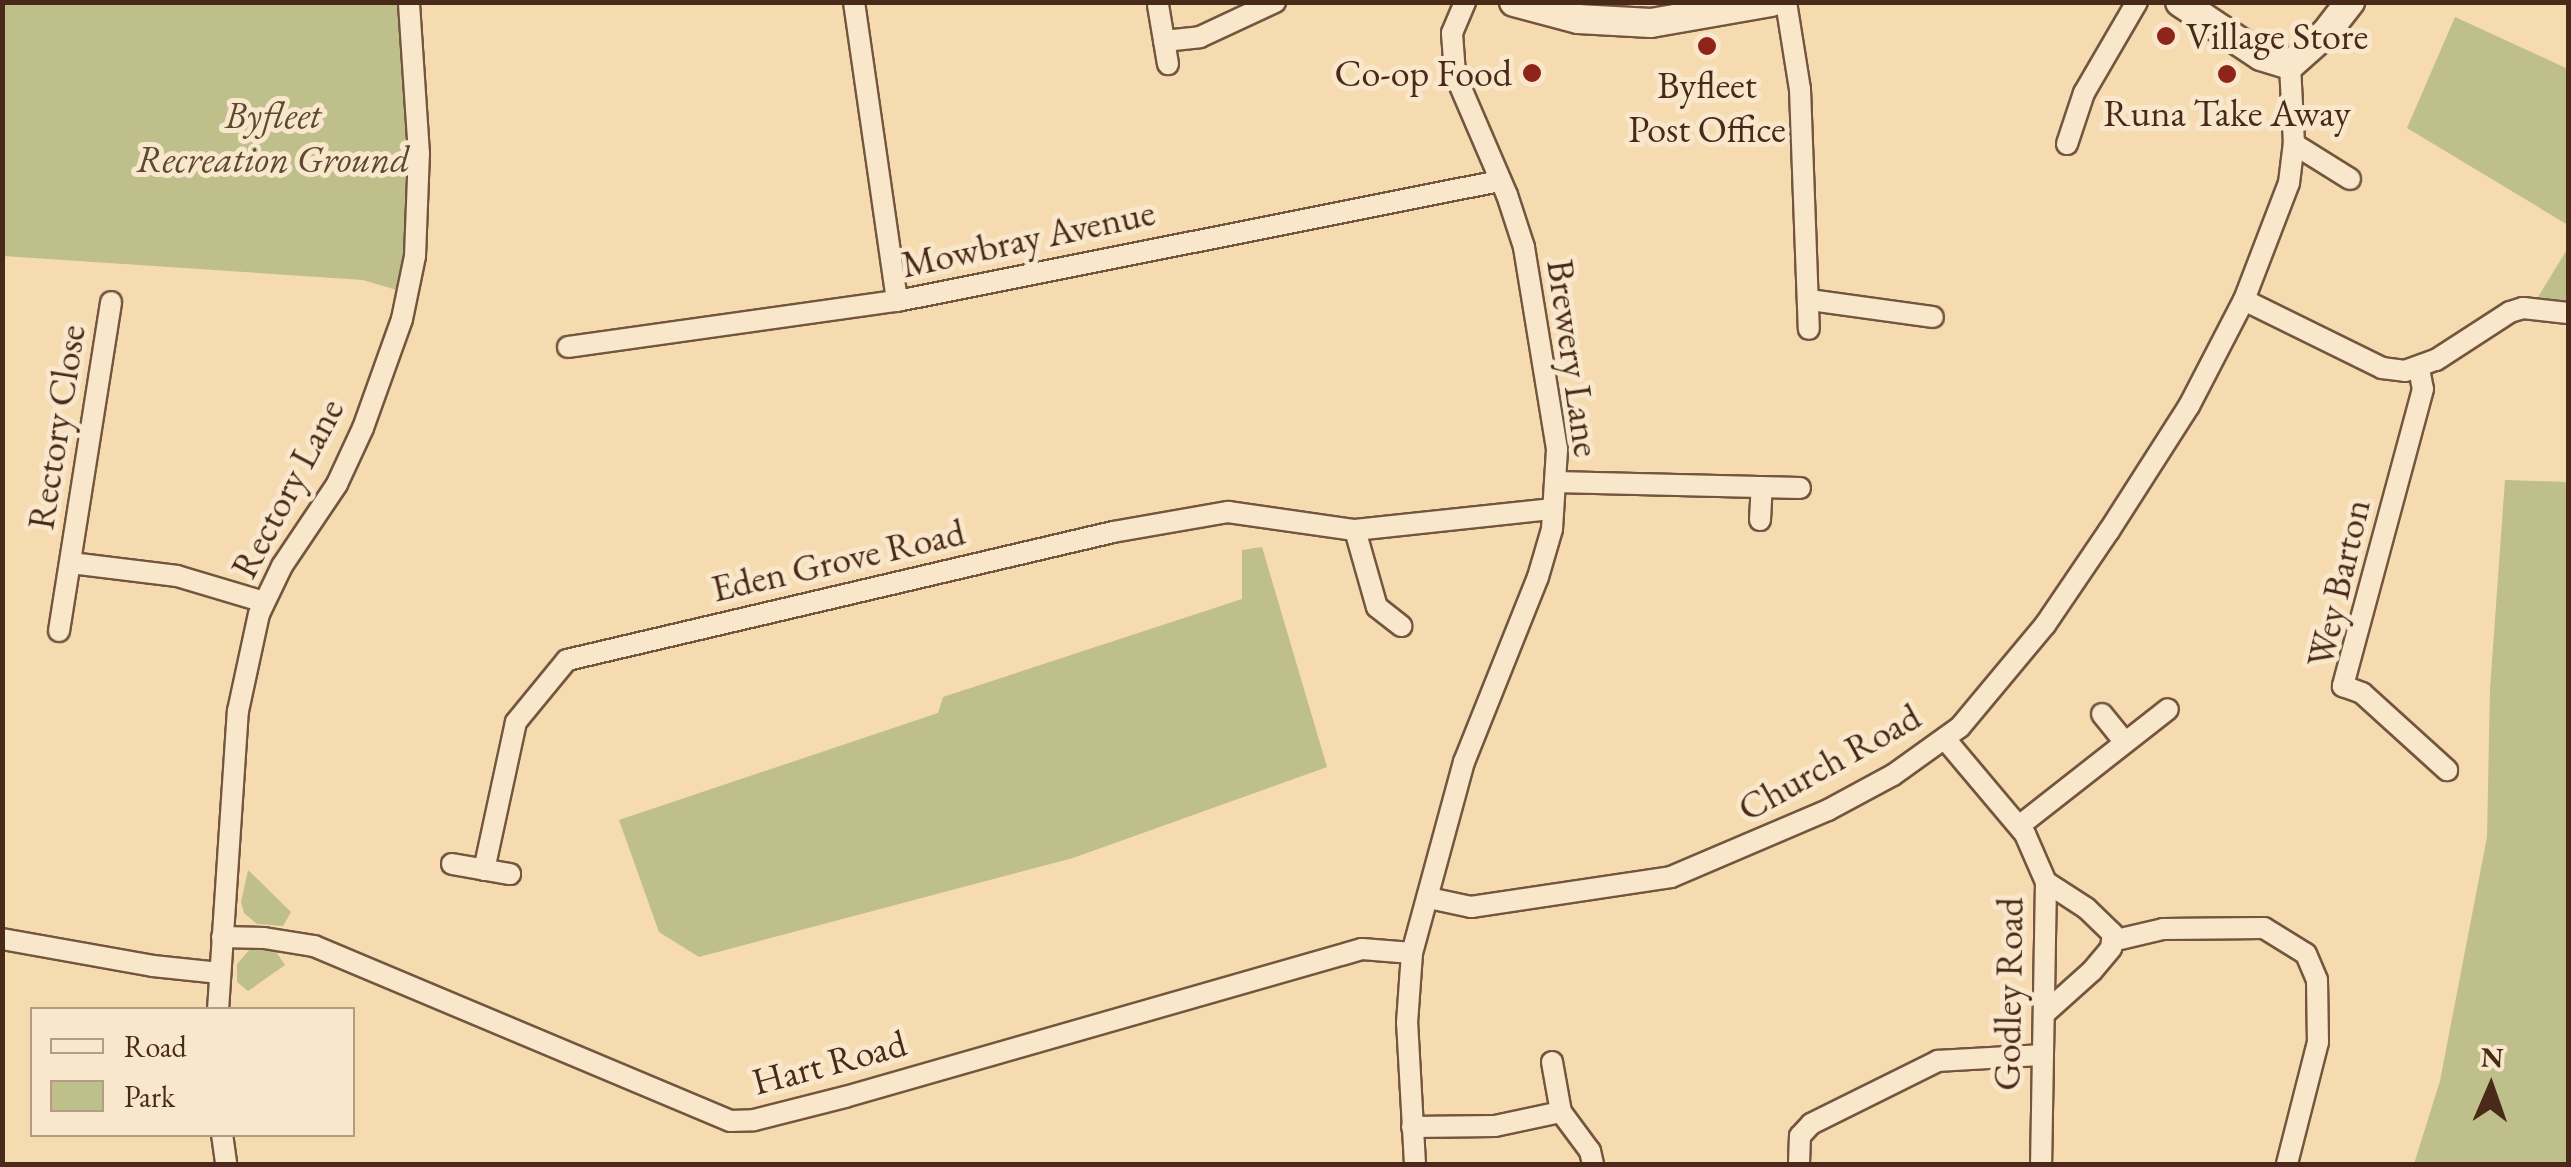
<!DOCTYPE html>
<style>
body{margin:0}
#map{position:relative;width:2571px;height:1167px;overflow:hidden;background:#f6dab0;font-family:"EB Garamond",serif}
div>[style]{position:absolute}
.green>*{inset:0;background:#bebf8a}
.roads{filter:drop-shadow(2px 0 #74563f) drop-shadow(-2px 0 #74563f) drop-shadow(0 2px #74563f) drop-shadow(0 -2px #74563f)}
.street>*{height:20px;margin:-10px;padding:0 10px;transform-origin:10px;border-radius:10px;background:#f9e7cc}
.secondary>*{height:28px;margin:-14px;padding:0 14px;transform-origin:14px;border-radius:14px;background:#f9e7cc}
.dots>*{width:28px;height:28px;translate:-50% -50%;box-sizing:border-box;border:5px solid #f9e7cc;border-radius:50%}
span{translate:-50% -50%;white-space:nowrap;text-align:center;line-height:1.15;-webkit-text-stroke:10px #f9e7cc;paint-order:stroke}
.poi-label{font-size:38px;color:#492a19}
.left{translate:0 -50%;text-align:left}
.right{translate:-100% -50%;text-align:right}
.park-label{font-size:38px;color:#604830;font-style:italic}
.street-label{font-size:38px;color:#492a19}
.frame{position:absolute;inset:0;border:5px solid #492a19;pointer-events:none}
.legend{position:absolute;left:30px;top:1007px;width:325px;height:130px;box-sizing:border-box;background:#f9e7cc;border:2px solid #b39b84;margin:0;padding:12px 18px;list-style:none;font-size:30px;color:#492a19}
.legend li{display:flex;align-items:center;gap:20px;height:50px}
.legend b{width:50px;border:2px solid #b39b84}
.north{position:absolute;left:2441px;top:1037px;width:100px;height:100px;-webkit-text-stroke:8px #f9e7cc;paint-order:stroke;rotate:2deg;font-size:28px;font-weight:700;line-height:40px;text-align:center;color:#492a19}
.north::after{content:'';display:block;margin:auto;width:35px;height:45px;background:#492a19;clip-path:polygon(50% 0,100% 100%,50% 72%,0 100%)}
</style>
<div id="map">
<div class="green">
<div style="clip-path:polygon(2px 3px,397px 3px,411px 188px,400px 291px,363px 280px,3px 256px)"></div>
<div style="clip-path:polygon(2455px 17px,2568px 69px,2568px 225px,2407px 128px)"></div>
<div style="clip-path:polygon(2568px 248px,2568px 303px,2538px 297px)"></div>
<div style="clip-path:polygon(2505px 480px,2568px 482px,2568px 1164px,2414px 1164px,2440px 1081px,2487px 837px,2490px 689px)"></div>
<div style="clip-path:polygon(1262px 547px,1327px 767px,1073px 858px,699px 957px,659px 932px,619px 820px,938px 713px,943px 697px,1242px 599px,1242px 550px)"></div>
<div style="clip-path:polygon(248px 870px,291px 912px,283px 926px,257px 924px,244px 913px,241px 902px)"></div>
<div style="clip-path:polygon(251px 948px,275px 950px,285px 965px,248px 991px,237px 982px,237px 964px)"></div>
</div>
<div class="roads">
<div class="street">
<div style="left:854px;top:2px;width:302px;rotate:81.8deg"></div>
<div style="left:1786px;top:2px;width:88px;rotate:80.9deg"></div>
<div style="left:1800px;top:89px;width:240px;rotate:87.9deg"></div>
<div style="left:1158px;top:5px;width:60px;rotate:80.4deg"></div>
<div style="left:1164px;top:41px;width:36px;rotate:-6deg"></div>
<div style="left:1200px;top:37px;width:83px;rotate:-25deg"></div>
<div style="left:2067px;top:144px;width:54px;rotate:-71.6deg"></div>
<div style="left:2084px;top:93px;width:105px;rotate:-59.8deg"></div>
<div style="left:2294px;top:144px;width:66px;rotate:32deg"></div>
<div style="left:1810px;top:300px;width:124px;rotate:7.9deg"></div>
<div style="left:2244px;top:300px;width:154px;rotate:26.2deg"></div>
<div style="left:2382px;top:368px;width:23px;rotate:7deg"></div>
<div style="left:2405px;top:371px;width:33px;rotate:-20deg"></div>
<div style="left:2436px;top:360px;width:88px;rotate:-33deg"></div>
<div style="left:2510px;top:312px;width:14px;rotate:-17deg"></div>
<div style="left:2523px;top:308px;width:45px;rotate:6.3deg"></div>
<div style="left:568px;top:347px;width:332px;rotate:-8deg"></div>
<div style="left:897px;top:301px;width:614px;rotate:-11.27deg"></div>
<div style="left:2419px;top:369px;width:20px;rotate:79deg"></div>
<div style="left:2423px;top:389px;width:308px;rotate:105.1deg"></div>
<div style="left:2343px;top:686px;width:20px;rotate:20deg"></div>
<div style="left:2362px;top:693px;width:115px;rotate:42.2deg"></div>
<div style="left:1555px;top:482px;width:245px;rotate:1.4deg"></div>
<div style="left:1760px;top:520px;width:33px;rotate:-87deg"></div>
<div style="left:1355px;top:530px;width:80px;rotate:74.1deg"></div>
<div style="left:1377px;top:607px;width:31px;rotate:38deg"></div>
<div style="left:71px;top:563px;width:107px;rotate:7deg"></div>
<div style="left:177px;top:576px;width:91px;rotate:16.6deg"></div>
<div style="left:59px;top:631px;width:333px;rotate:-81deg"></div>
<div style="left:2102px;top:714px;width:36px;rotate:51deg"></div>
<div style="left:1945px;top:739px;width:124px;rotate:49.9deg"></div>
<div style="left:2025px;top:834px;width:52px;rotate:66.4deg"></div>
<div style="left:2046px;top:882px;width:282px;rotate:91deg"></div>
<div style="left:2019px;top:826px;width:189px;rotate:-38.1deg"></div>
<div style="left:452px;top:864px;width:59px;rotate:9.8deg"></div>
<div style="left:484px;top:870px;width:151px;rotate:-77.8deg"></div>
<div style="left:516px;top:722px;width:80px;rotate:-50.6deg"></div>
<div style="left:567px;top:660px;width:561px;rotate:-13.19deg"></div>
<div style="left:1113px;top:532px;width:117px;rotate:-9.9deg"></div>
<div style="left:1228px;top:512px;width:128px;rotate:8.1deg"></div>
<div style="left:1355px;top:530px;width:199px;rotate:-6.1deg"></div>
<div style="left:1429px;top:898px;width:43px;rotate:12.1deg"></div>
<div style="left:1471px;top:907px;width:202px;rotate:-8.5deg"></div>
<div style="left:1671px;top:877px;width:171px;rotate:-23.1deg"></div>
<div style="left:1828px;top:810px;width:74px;rotate:-28.3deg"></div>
<div style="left:1893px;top:775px;width:82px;rotate:-35.6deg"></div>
<div style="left:1960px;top:727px;width:133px;rotate:-50.2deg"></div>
<div style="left:2045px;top:625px;width:114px;rotate:-55.8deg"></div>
<div style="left:2109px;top:531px;width:148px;rotate:-57.4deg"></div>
<div style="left:2189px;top:406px;width:119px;rotate:-62.6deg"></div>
<div style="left:2244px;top:300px;width:125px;rotate:-69deg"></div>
<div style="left:2289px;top:183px;width:39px;rotate:-83deg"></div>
<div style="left:2294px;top:144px;width:79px;rotate:-92.9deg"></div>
<div style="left:222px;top:937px;width:42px;rotate:1.4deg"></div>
<div style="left:264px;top:938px;width:51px;rotate:9.1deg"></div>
<div style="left:314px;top:946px;width:451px;rotate:22.8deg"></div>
<div style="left:730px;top:1121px;width:24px;rotate:-2deg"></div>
<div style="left:754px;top:1120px;width:94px;rotate:-14.2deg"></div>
<div style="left:845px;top:1097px;width:538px;rotate:-15.97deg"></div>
<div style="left:1362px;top:949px;width:50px;rotate:4.6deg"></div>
<div style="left:2px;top:939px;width:153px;rotate:10.1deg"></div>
<div style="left:153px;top:966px;width:67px;rotate:6deg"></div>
<div style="left:2112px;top:941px;width:52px;rotate:-13.2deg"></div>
<div style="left:2163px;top:929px;width:101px;rotate:-0.6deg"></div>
<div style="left:2264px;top:928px;width:49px;rotate:31.8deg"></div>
<div style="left:2306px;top:954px;width:28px;rotate:67deg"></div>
<div style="left:2317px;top:980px;width:62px;rotate:89.1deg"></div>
<div style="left:2318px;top:1042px;width:126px;rotate:104.3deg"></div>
<div style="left:218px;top:1010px;width:300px;rotate:-86.2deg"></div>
<div style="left:238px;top:711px;width:99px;rotate:-77.8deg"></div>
<div style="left:259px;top:614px;width:53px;rotate:-64.4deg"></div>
<div style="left:282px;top:566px;width:99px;rotate:-56.1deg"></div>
<div style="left:337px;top:484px;width:62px;rotate:-65.1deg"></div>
<div style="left:363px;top:428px;width:116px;rotate:-70.3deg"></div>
<div style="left:402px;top:319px;width:64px;rotate:-78.3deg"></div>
<div style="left:415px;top:256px;width:102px;rotate:-87.8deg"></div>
<div style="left:419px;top:154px;width:152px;rotate:-93.8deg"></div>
<div style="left:2044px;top:1014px;width:64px;rotate:-41.9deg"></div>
<div style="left:2092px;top:971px;width:30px;rotate:-50deg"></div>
<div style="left:2111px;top:948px;width:14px;rotate:-82deg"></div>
<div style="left:2113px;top:934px;width:37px;rotate:-136deg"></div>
<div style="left:2086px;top:908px;width:48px;rotate:-147deg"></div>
<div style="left:1552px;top:1062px;width:51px;rotate:79.8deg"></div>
<div style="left:1561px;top:1112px;width:49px;rotate:53.4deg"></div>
<div style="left:1590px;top:1151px;width:13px;rotate:77deg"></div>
<div style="left:1412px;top:1127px;width:83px;rotate:-0.7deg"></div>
<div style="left:1495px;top:1126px;width:67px;rotate:-12deg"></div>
<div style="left:222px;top:1134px;width:30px;rotate:82deg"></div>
<div style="left:1415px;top:1164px;width:141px;rotate:-93.2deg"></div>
<div style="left:1407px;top:1023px;width:70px;rotate:-85.9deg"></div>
<div style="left:1412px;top:953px;width:198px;rotate:-74.8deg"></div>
<div style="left:1464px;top:762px;width:199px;rotate:-68.2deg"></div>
<div style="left:1538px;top:577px;width:50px;rotate:-73.7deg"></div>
<div style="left:1552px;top:529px;width:80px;rotate:-86.4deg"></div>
<div style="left:1557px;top:449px;width:205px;rotate:-99.3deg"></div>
<div style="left:1524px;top:247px;width:55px;rotate:-108.1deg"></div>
<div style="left:1507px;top:195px;width:132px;rotate:-113.3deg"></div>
<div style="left:1455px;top:74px;width:41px;rotate:-94.2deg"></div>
<div style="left:1452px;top:33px;width:34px;rotate:-67deg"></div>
<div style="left:1799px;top:1164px;width:28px;rotate:-88deg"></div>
<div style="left:1800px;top:1136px;width:16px;rotate:-47deg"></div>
<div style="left:1811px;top:1124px;width:142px;rotate:-26.4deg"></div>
<div style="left:1938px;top:1061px;width:105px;rotate:-3.3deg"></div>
</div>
<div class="secondary">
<div style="left:1514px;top:2px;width:66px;rotate:14.9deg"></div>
<div style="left:1578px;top:19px;width:73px;rotate:3.1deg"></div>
<div style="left:1651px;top:23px;width:122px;rotate:-9.9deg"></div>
<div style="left:2180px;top:2px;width:97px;rotate:33.7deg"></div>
<div style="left:2261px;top:56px;width:30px;rotate:17deg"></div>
<div style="left:2290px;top:65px;width:47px;rotate:-41.5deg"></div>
<div style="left:2325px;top:34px;width:41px;rotate:-52deg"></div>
</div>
</div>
<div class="dots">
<div style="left:2166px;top:36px;background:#8f2418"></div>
<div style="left:1707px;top:46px;background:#8f2418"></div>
<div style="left:1532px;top:73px;background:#8f2418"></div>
<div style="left:2227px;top:74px;background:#8f2418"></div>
</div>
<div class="poi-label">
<span class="left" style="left:2186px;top:36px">Village Store</span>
<span class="right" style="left:1512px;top:73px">Co-op Food</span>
<span style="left:1707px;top:107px">Byfleet<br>Post Office</span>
<span style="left:2227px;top:113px">Runa Take Away</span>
</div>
<div class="park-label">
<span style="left:273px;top:137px">Byfleet<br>Recreation Ground</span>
</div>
<div class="street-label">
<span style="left:1028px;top:238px;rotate:-12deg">Mowbray Avenue</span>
<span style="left:1574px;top:358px;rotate:82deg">Brewery Lane</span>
<span style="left:56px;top:427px;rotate:-81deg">Rectory Close</span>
<span style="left:287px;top:488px;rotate:-62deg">Rectory Lane</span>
<span style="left:838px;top:560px;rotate:-13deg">Eden Grove Road</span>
<span style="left:2338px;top:583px;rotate:-77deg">Wey Barton</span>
<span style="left:1829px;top:762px;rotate:-29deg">Church Road</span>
<span style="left:2008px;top:994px;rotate:-89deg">Godley Road</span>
<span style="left:829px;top:1062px;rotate:-15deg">Hart Road</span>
</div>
<div class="frame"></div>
<ul class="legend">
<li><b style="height:12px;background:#f9e7cc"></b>Road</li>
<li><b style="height:28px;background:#bebf8a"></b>Park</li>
</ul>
<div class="north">N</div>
</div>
